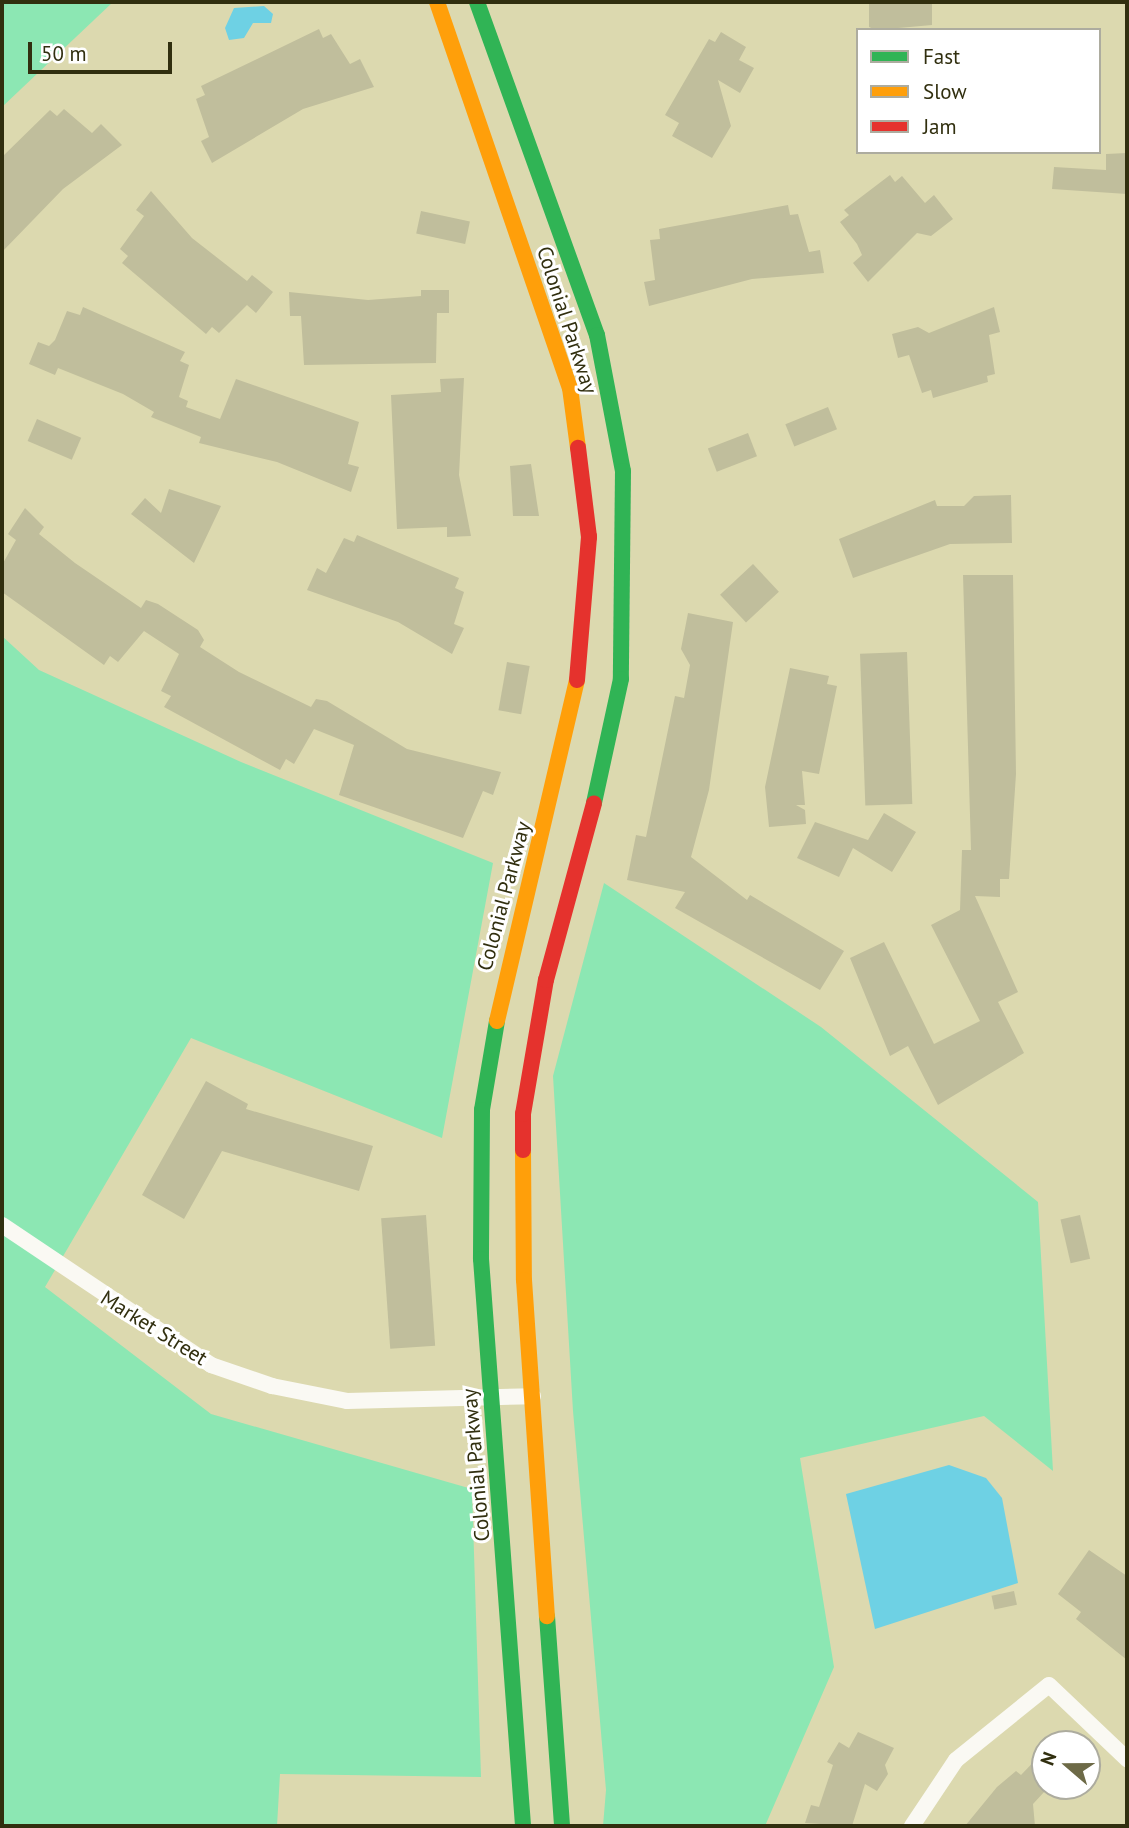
<!DOCTYPE html>
<style>
body{margin:0}
#map{position:relative;width:1129px;height:1828px;overflow:hidden;background:#dcd9af;font-family:"PT Sans",sans-serif}
div>[style]{position:absolute}
.green>*{inset:0;background:#8ce7b3}
.water>*{inset:0;background:#6ed1e4}
.building>*{inset:0;background:#c0be9c;transform-origin:0 0}
.street>*{height:16px;margin:-8px;padding:0 8px;transform-origin:8px;border-radius:8px;background:#faf9f3}
.fast>*{height:16px;margin:-8px;padding:0 8px;transform-origin:8px;border-radius:8px;background:#30b455}
.slow>*{height:16px;margin:-8px;padding:0 8px;transform-origin:8px;border-radius:8px;background:#ff9f0a}
.jam>*{height:16px;margin:-8px;padding:0 8px;transform-origin:8px;border-radius:8px;background:#e5322d}
span{translate:-50% -50%;white-space:nowrap;text-align:center;line-height:1.15;-webkit-text-stroke:6px #fff;paint-order:stroke}
.street-label{font-size:21px;color:#312f0f}
.frame{position:absolute;inset:0;border:4px solid #312f0f;pointer-events:none}
.legend{position:absolute;left:856px;top:28px;width:245px;height:126px;box-sizing:border-box;background:#fff;border:2px solid #adac9f;margin:0;padding:9px 12px;list-style:none;font-size:21px;color:#312f0f}
.legend li{display:flex;align-items:center;gap:14px;height:35px}
.legend b{width:35px;border:2px solid #adac9f}
.north{position:absolute;left:1031px;top:1730px;width:70px;height:70px;box-sizing:border-box;background:#fff;border:2px solid #adac9f;border-radius:50%;rotate:290deg;font-size:19px;font-weight:700;line-height:28px;text-align:center;color:#312f0f}
.north::after{content:'';display:block;margin:auto;width:24px;height:32px;background:#6d6a47;clip-path:polygon(50% 0,100% 100%,50% 72%,0 100%)}
.scale{position:absolute;left:28px;top:42px;width:144px;height:32px;box-sizing:border-box;border:4px solid #312f0f;border-top:0;padding-left:9px;font-size:21px;line-height:24px;white-space:nowrap;color:#312f0f;-webkit-text-stroke:5px #fff;paint-order:stroke}
</style>
<div id="map">
<div class="green">
<div style="clip-path:polygon(2px 2px,113px 2px,2px 107px)"></div>
<div style="clip-path:polygon(2px 636px,39px 670px,241px 762px,493px 863px,442px 1138px,191px 1038px,45px 1287px,211px 1414px,472px 1489px,481px 1777px,280px 1774px,277px 1826px,2px 1826px)"></div>
<div style="clip-path:polygon(604px 883px,821px 1027px,1038px 1202px,1053px 1471px,984px 1416px,800px 1458px,834px 1667px,765px 1826px,603px 1826px,606px 1790px,573px 1411px,553px 1076px)"></div>
</div>
<div class="water">
<div style="clip-path:polygon(264px 6px,273px 14px,271px 23px,253px 23px,244px 38px,229px 40px,225px 28px,234px 8px)"></div>
<div style="clip-path:polygon(949px 1465px,986px 1478px,1002px 1498px,1018px 1583px,875px 1629px,846px 1494px)"></div>
</div>
<div class="building">
<div style="clip-path:polygon(869px 2px,932px 2px,932px 25px,876px 30px,869px 27px)"></div>
<div style="clip-path:polygon(319px 29px,323px 38px,331px 34px,350px 64px,360px 59px,374px 87px,303px 109px,212px 163px,201px 141px,209px 137px,196px 99px,205px 95px,201px 86px)"></div>
<div style="clip-path:polygon(721px 32px,746px 47px,739px 60px,754px 68px,740px 93px,718px 80px,731px 126px,712px 158px,672px 136px,679px 123px,665px 115px,709px 39px,715px 42px)"></div>
<div style="clip-path:polygon(64px 109px,92px 133px,101px 124px,122px 145px,63px 189px,2px 252px,2px 157px,50px 110px,57px 116px)"></div>
<div style="clip-path:polygon(1127px 153px,1127px 194px,1052px 189px,1054px 167px,1106px 170px,1106px 154px)"></div>
<div style="clip-path:polygon(890px 175px,895px 182px,902px 176px,925px 203px,934px 195px,953px 219px,931px 236px,917px 233px,868px 282px,853px 263px,862px 255px,857px 244px,840px 222px,849px 215px,844px 210px)"></div>
<div style="clip-path:polygon(151px 191px,192px 238px,247px 281px,252px 275px,273px 292px,256px 313px,247px 305px,219px 333px,212px 327px,206px 334px,122px 263px,128px 256px,120px 249px,144px 216px,136px 210px)"></div>
<div style="clip-path:polygon(788px 205px,790px 215px,798px 214px,809px 252px,820px 250px,824px 273px,752px 279px,649px 306px,644px 282px,655px 280px,650px 240px,660px 239px,659px 229px)"></div>
<div style="left:421px;top:211px;width:50px;height:23px;rotate:12deg"></div>
<div style="clip-path:polygon(421px 290px,449px 290px,449px 313px,437px 313px,436px 363px,304px 365px,301px 316px,290px 316px,289px 292px,368px 300px,421px 296px)"></div>
<div style="clip-path:polygon(83px 307px,185px 352px,180px 361px,189px 365px,179px 397px,188px 401px,186px 407px,220px 419px,236px 379px,359px 422px,348px 464px,359px 467px,351px 492px,277px 462px,199px 443px,201px 437px,151px 417px,154px 412px,123px 394px,58px 368px,55px 375px,29px 364px,38px 342px,49px 346px,55px 340px,67px 311px,80px 315px)"></div>
<div style="clip-path:polygon(994px 307px,1000px 332px,989px 335px,995px 374px,987px 376px,988px 382px,933px 398px,931px 390px,922px 393px,909px 355px,898px 358px,892px 334px,918px 327px,929px 333px)"></div>
<div style="clip-path:polygon(464px 378px,459px 475px,471px 536px,447px 537px,447px 527px,397px 529px,391px 395px,441px 392px,440px 379px)"></div>
<div style="left:828px;top:407px;width:24px;height:46px;rotate:68deg"></div>
<div style="left:37px;top:419px;width:48px;height:24px;rotate:23deg"></div>
<div style="left:748px;top:433px;width:25px;height:43px;rotate:69deg"></div>
<div style="clip-path:polygon(531px 464px,539px 516px,513px 516px,510px 466px)"></div>
<div style="clip-path:polygon(169px 489px,221px 506px,194px 563px,131px 514px,145px 498px,161px 513px)"></div>
<div style="clip-path:polygon(1011px 495px,1012px 543px,950px 544px,853px 578px,839px 539px,935px 500px,937px 506px,964px 506px,974px 496px)"></div>
<div style="clip-path:polygon(25px 508px,44px 527px,39px 534px,75px 563px,141px 608px,146px 600px,158px 604px,198px 630px,204px 640px,200px 647px,239px 672px,311px 707px,316px 699px,327px 701px,407px 749px,501px 772px,493px 795px,483px 791px,463px 838px,339px 795px,354px 745px,314px 729px,294px 764px,286px 759px,280px 770px,164px 707px,171px 696px,161px 691px,179px 654px,144px 631px,118px 662px,110px 656px,104px 665px,2px 592px,2px 565px,16px 540px,8px 534px)"></div>
<div style="clip-path:polygon(357px 535px,459px 578px,455px 588px,464px 592px,454px 624px,464px 628px,452px 654px,398px 622px,307px 590px,317px 568px,326px 573px,344px 538px,354px 542px)"></div>
<div style="left:753px;top:564px;width:38px;height:45px;rotate:47deg"></div>
<div style="clip-path:polygon(963px 575px,1013px 575px,1016px 774px,1009px 879px,1000px 879px,1000px 897px,975px 896px,1018px 992px,998px 1002px,1024px 1053px,938px 1105px,908px 1046px,890px 1056px,850px 958px,884px 942px,934px 1044px,980px 1021px,931px 925px,960px 910px,962px 850px,971px 850px)"></div>
<div style="clip-path:polygon(688px 613px,733px 622px,709px 790px,691px 857px,747px 900px,750px 895px,844px 951px,820px 990px,675px 908px,685px 892px,627px 880px,636px 835px,646px 837px,675px 696px,684px 698px,690px 665px,681px 649px)"></div>
<div style="left:907px;top:652px;width:152px;height:47px;rotate:88deg"></div>
<div style="left:507px;top:662px;width:23px;height:49px;rotate:10deg"></div>
<div style="clip-path:polygon(790px 668px,829px 676px,827px 684px,837px 686px,819px 774px,802px 771px,805px 805px,796px 805px,805px 810px,806px 824px,769px 827px,765px 787px)"></div>
<div style="clip-path:polygon(884px 813px,916px 832px,892px 872px,853px 848px,839px 877px,797px 858px,815px 822px,868px 840px)"></div>
<div style="clip-path:polygon(206px 1081px,248px 1104px,246px 1109px,373px 1146px,359px 1191px,222px 1151px,184px 1219px,142px 1195px)"></div>
<div style="left:426px;top:1215px;width:131px;height:45px;rotate:86deg"></div>
<div style="left:1080px;top:1215px;width:45px;height:20px;rotate:77deg"></div>
<div style="clip-path:polygon(1089px 1550px,1127px 1576px,1127px 1660px,1076px 1619px,1081px 1612px,1058px 1594px)"></div>
<div style="left:1014px;top:1591px;width:14px;height:23px;rotate:78deg"></div>
<div style="clip-path:polygon(858px 1732px,894px 1748px,885px 1765px,888px 1774px,877px 1791px,865px 1784px,852px 1826px,805px 1823px,811px 1805px,819px 1807px,833px 1765px,827px 1762px,839px 1742px,849px 1748px)"></div>
<div style="clip-path:polygon(1045px 1750px,1045px 1791px,1033px 1804px,1035px 1826px,965px 1826px,997px 1787px,1016px 1771px,1021px 1775px)"></div>
</div>
<div class="street">
<div style="left:2px;top:1225px;width:252px;rotate:33.8deg"></div>
<div style="left:211px;top:1365px;width:65px;rotate:19deg"></div>
<div style="left:272px;top:1386px;width:76px;rotate:11.3deg"></div>
<div style="left:347px;top:1401px;width:186px;rotate:-1.5deg"></div>
<div style="left:912px;top:1826px;width:79px;rotate:-56.3deg"></div>
<div style="left:956px;top:1760px;width:119px;rotate:-38.9deg"></div>
<div style="left:1049px;top:1685px;width:108px;rotate:43.5deg"></div>
</div>
<div class="fast">
<div style="left:477px;top:2px;width:354px;rotate:70.2deg"></div>
<div style="left:597px;top:335px;width:138px;rotate:79.2deg"></div>
<div style="left:623px;top:471px;width:208px;rotate:90.6deg"></div>
<div style="left:621px;top:679px;width:127px;rotate:102.3deg"></div>
<div style="left:497px;top:1021px;width:90px;rotate:99.6deg"></div>
<div style="left:482px;top:1110px;width:149px;rotate:90.4deg"></div>
<div style="left:481px;top:1259px;width:569px;rotate:85.76deg"></div>
<div style="left:547px;top:1616px;width:211px;rotate:85.9deg"></div>
</div>
<div class="slow">
<div style="left:437px;top:2px;width:408px;rotate:71deg"></div>
<div style="left:570px;top:388px;width:61px;rotate:82.4deg"></div>
<div style="left:497px;top:1021px;width:350px;rotate:-76.8deg"></div>
<div style="left:523px;top:1150px;width:130px;rotate:89.6deg"></div>
<div style="left:524px;top:1280px;width:337px;rotate:86.1deg"></div>
</div>
<div class="jam">
<div style="left:577px;top:680px;width:144px;rotate:-85.2deg"></div>
<div style="left:589px;top:537px;width:90px;rotate:-97deg"></div>
<div style="left:523px;top:1150px;width:36px;rotate:-90deg"></div>
<div style="left:523px;top:1114px;width:136px;rotate:-80.3deg"></div>
<div style="left:546px;top:980px;width:183px;rotate:-74.8deg"></div>
</div>
<div class="street-label">
<span style="left:567px;top:320px;rotate:72deg">Colonial Parkway</span>
<span style="left:504px;top:896px;rotate:-75deg">Colonial Parkway</span>
<span style="left:154px;top:1328px;rotate:32deg">Market Street</span>
<span style="left:476px;top:1465px;rotate:-95deg">Colonial Parkway</span>
</div>
<div class="frame"></div>
<ul class="legend">
<li><b style="height:9px;background:#30b455"></b>Fast</li>
<li><b style="height:9px;background:#ff9f0a"></b>Slow</li>
<li><b style="height:9px;background:#e5322d"></b>Jam</li>
</ul>
<div class="north">N</div>
<div class="scale">50 m</div>
</div>
